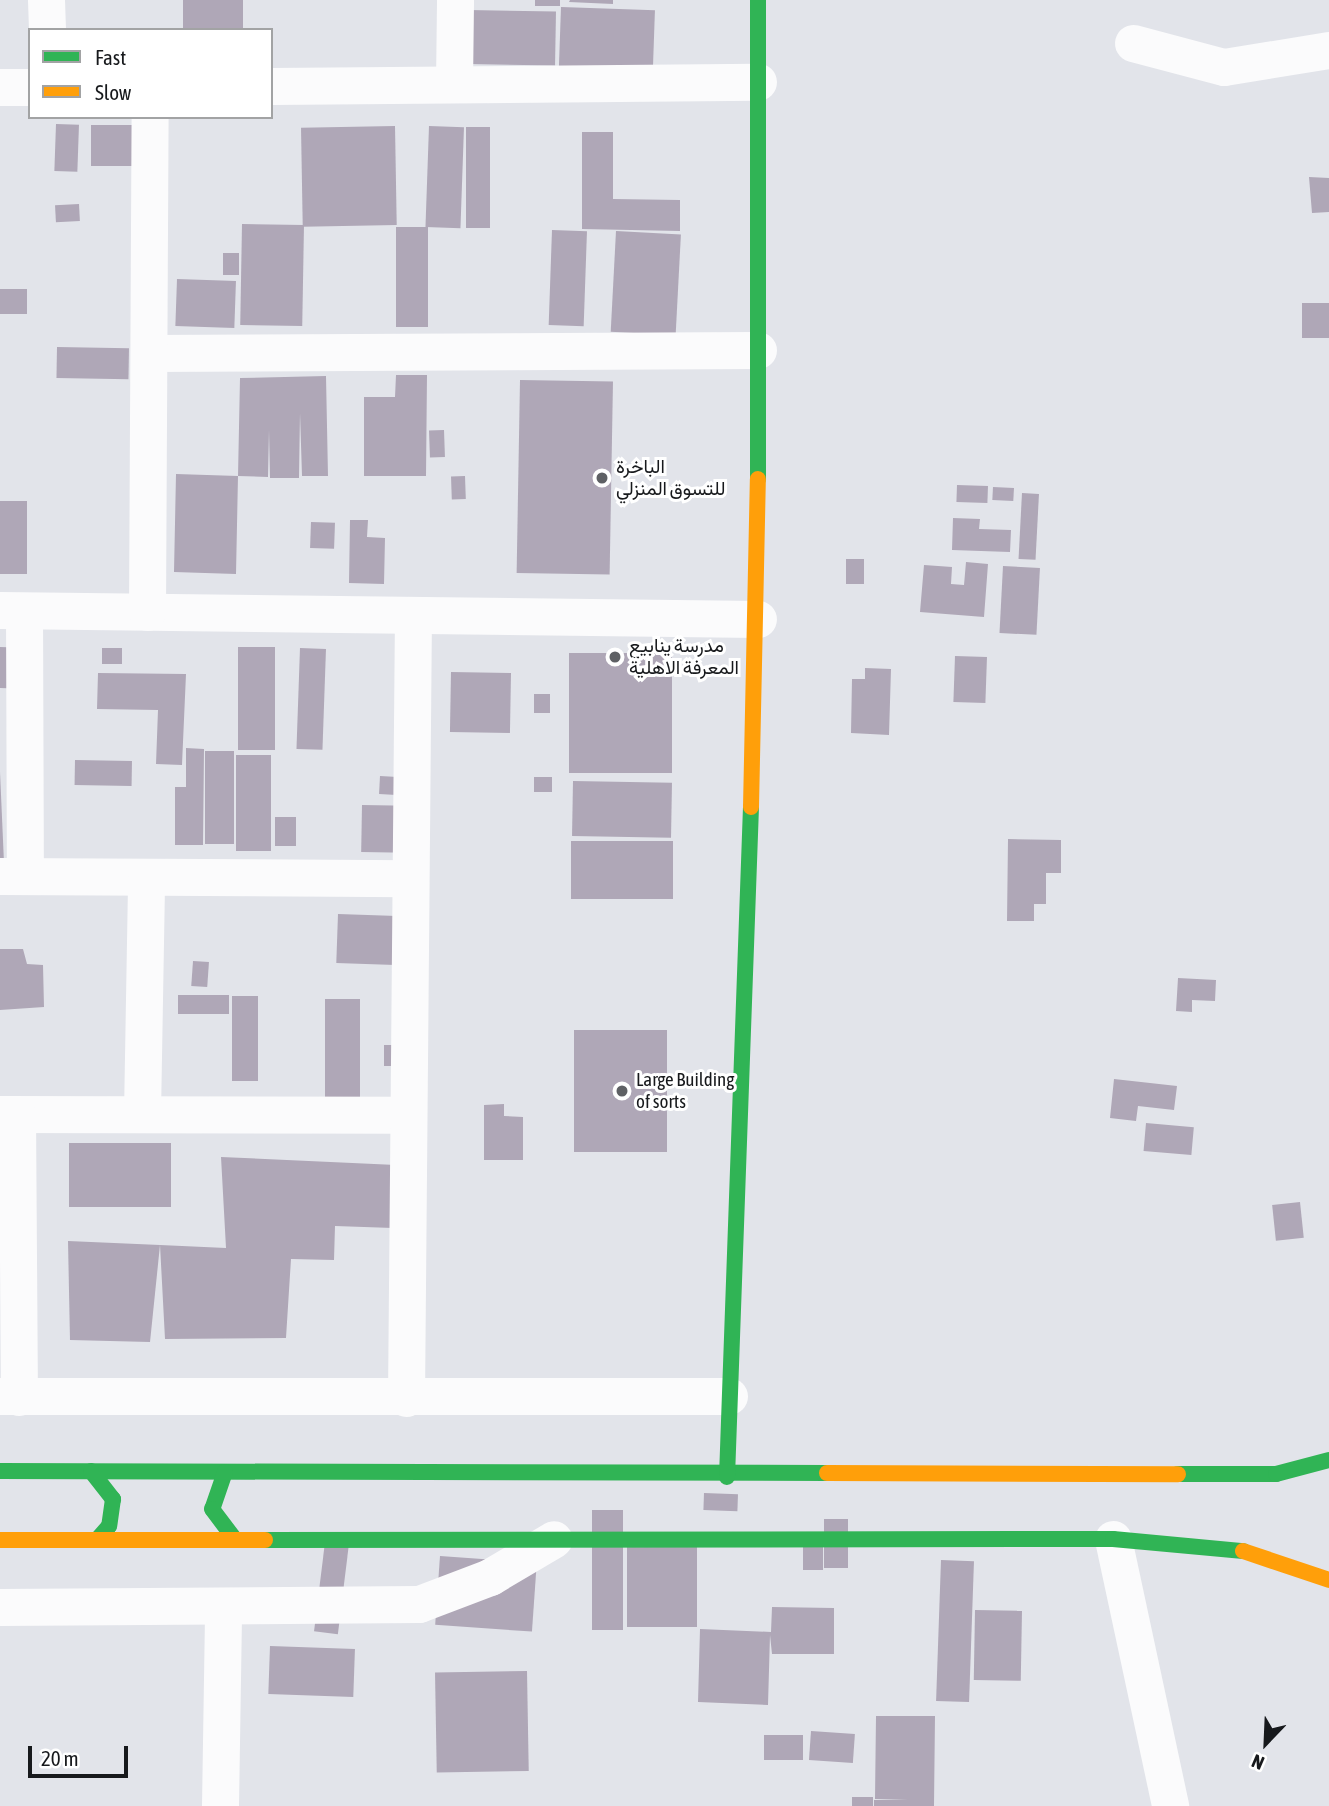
<!DOCTYPE html>
<meta charset="utf-8">
<style>
body{margin:0}
#map{position:relative;width:1329px;height:1806px;overflow:hidden;background:#e2e4ea;font-family:"Asap Condensed",Vazirmatn,sans-serif}
div>[style]{position:absolute}
.building>*{inset:0;background:#afa7b7;transform-origin:0 0}
.street>*{height:37px;margin:-18.5px;padding:0 18.5px;transform-origin:18.5px;border-radius:18.5px;background:#fbfbfc}
.fast>*{height:16px;margin:-8px;padding:0 8px;transform-origin:8px;border-radius:8px;background:#30b455}
.slow>*{height:16px;margin:-8px;padding:0 8px;transform-origin:8px;border-radius:8px;background:#ff9f0a}
.dots>*{width:19px;height:19px;translate:-50% -50%;box-sizing:border-box;border:4px solid #fff;border-radius:50%}
span{translate:-50% -50%;white-space:nowrap;text-align:center;line-height:1.15;-webkit-text-stroke:6px #fff;paint-order:stroke}
.poi-label{font-size:19px;color:#17191c}
.left{translate:0 -50%;text-align:left}
.legend{position:absolute;left:28px;top:28px;width:245px;height:91px;box-sizing:border-box;background:#fff;border:2px solid #a2a3a4;margin:0;padding:9px 12px;list-style:none;font-size:21px;color:#17191c}
.legend li{display:flex;align-items:center;gap:14px;height:35px}
.legend b{width:35px;border:2px solid #a2a3a4}
.north{position:absolute;left:1231px;top:1708px;width:70px;height:70px;-webkit-text-stroke:5px #fff;paint-order:stroke;rotate:203deg;font-size:19px;font-weight:700;line-height:28px;text-align:center;color:#17191c}
.north::after{content:'';display:block;margin:auto;width:24px;height:32px;background:#17191c;clip-path:polygon(50% 0,100% 100%,50% 72%,0 100%)}
.scale{position:absolute;left:28px;top:1746px;width:100px;height:32px;box-sizing:border-box;border:4px solid #17191c;border-top:0;padding-left:9px;font-size:21px;line-height:24px;white-space:nowrap;color:#17191c;-webkit-text-stroke:5px #fff;paint-order:stroke}
</style>
<div id="map">
<div class="building">
<div style="left:183px;top:0;width:60px;height:30px"></div>
<div style="left:535px;top:0;width:25px;height:6px"></div>
<div style="clip-path:polygon(570px 0,613px 0,613px 4px,569px 2px)"></div>
<div style="left:561px;top:7px;width:94px;height:59px;rotate:2deg"></div>
<div style="left:468px;top:10px;width:88px;height:54px;rotate:1deg"></div>
<div style="left:56px;top:124px;width:23px;height:47px;rotate:2deg"></div>
<div style="left:91px;top:125px;width:41px;height:41px"></div>
<div style="left:395px;top:126px;width:99px;height:94px;rotate:89deg"></div>
<div style="left:429px;top:126px;width:35px;height:101px;rotate:2deg"></div>
<div style="left:490px;top:127px;width:101px;height:24px;rotate:90deg"></div>
<div style="clip-path:polygon(582px 132px,613px 132px,613px 199px,680px 200px,680px 231px,582px 229px)"></div>
<div style="clip-path:polygon(1309px 177px,1329px 178px,1329px 212px,1312px 213px)"></div>
<div style="left:79px;top:204px;width:17px;height:24px;rotate:87deg"></div>
<div style="left:242px;top:224px;width:62px;height:101px;rotate:1deg"></div>
<div style="left:396px;top:227px;width:32px;height:100px"></div>
<div style="left:552px;top:230px;width:35px;height:95px;rotate:2deg"></div>
<div style="left:616px;top:231px;width:65px;height:101px;rotate:3deg"></div>
<div style="left:223px;top:253px;width:16px;height:22px"></div>
<div style="left:177px;top:279px;width:59px;height:47px;rotate:2deg"></div>
<div style="left:27px;top:289px;width:25px;height:27px;rotate:90deg"></div>
<div style="left:1329px;top:303px;width:35px;height:27px;rotate:90deg"></div>
<div style="left:57px;top:347px;width:72px;height:31px;rotate:1deg"></div>
<div style="clip-path:polygon(396px 375px,427px 375px,426px 476px,364px 476px,364px 397px,395px 397px)"></div>
<div style="clip-path:polygon(326px 376px,328px 476px,302px 476px,300px 413px,299px 478px,270px 478px,269px 430px,268px 477px,238px 476px,236px 574px,174px 572px,176px 474px,238px 476px,240px 378px)"></div>
<div style="left:520px;top:380px;width:93px;height:193px;rotate:1deg"></div>
<div style="left:444px;top:430px;width:27px;height:15px;rotate:88deg"></div>
<div style="left:465px;top:476px;width:23px;height:14px;rotate:88deg"></div>
<div style="left:957px;top:485px;width:31px;height:17px;rotate:2deg"></div>
<div style="left:993px;top:487px;width:21px;height:13px;rotate:3deg"></div>
<div style="left:1022px;top:493px;width:17px;height:66px;rotate:3deg"></div>
<div style="left:0;top:501px;width:27px;height:73px"></div>
<div style="clip-path:polygon(953px 518px,980px 519px,979px 529px,1011px 530px,1010px 552px,952px 550px)"></div>
<div style="clip-path:polygon(350px 520px,368px 520px,367px 537px,385px 538px,384px 584px,349px 583px)"></div>
<div style="left:311px;top:522px;width:24px;height:26px;rotate:2deg"></div>
<div style="left:846px;top:559px;width:18px;height:25px"></div>
<div style="clip-path:polygon(966px 562px,988px 564px,984px 617px,920px 612px,924px 565px,952px 567px,951px 584px,964px 585px)"></div>
<div style="left:1003px;top:566px;width:37px;height:67px;rotate:3deg"></div>
<div style="left:0;top:647px;width:23px;height:41px;rotate:2deg"></div>
<div style="left:238px;top:647px;width:37px;height:103px"></div>
<div style="left:102px;top:648px;width:20px;height:16px"></div>
<div style="left:300px;top:648px;width:26px;height:101px;rotate:2deg"></div>
<div style="left:569px;top:653px;width:103px;height:120px"></div>
<div style="left:955px;top:656px;width:32px;height:46px;rotate:2deg"></div>
<div style="clip-path:polygon(865px 668px,891px 669px,889px 735px,851px 733px,852px 679px,865px 679px)"></div>
<div style="left:451px;top:672px;width:60px;height:60px;rotate:1deg"></div>
<div style="clip-path:polygon(98px 673px,186px 674px,182px 765px,156px 764px,158px 710px,97px 709px)"></div>
<div style="left:534px;top:694px;width:16px;height:19px"></div>
<div style="clip-path:polygon(186px 748px,204px 749px,203px 845px,175px 845px,175px 787px,186px 787px)"></div>
<div style="left:205px;top:751px;width:29px;height:93px"></div>
<div style="left:236px;top:755px;width:35px;height:96px"></div>
<div style="left:75px;top:760px;width:57px;height:25px;rotate:1deg"></div>
<div style="clip-path:polygon(0 772px,4px 863px,0 863px)"></div>
<div style="left:380px;top:776px;width:22px;height:18px;rotate:3deg"></div>
<div style="left:534px;top:777px;width:18px;height:15px"></div>
<div style="left:573px;top:781px;width:99px;height:55px;rotate:1deg"></div>
<div style="left:362px;top:805px;width:61px;height:47px;rotate:1deg"></div>
<div style="left:275px;top:817px;width:21px;height:29px"></div>
<div style="clip-path:polygon(1008px 839px,1061px 840px,1061px 873px,1046px 873px,1046px 904px,1034px 904px,1034px 921px,1007px 921px)"></div>
<div style="left:571px;top:841px;width:102px;height:58px"></div>
<div style="left:338px;top:914px;width:59px;height:49px;rotate:2deg"></div>
<div style="clip-path:polygon(0 949px,23px 949px,27px 964px,43px 965px,44px 1007px,0 1010px)"></div>
<div style="left:193px;top:961px;width:16px;height:25px;rotate:4deg"></div>
<div style="clip-path:polygon(1178px 978px,1216px 980px,1215px 1001px,1192px 1000px,1192px 1012px,1176px 1011px)"></div>
<div style="left:178px;top:995px;width:51px;height:19px"></div>
<div style="left:232px;top:996px;width:26px;height:85px"></div>
<div style="left:325px;top:999px;width:35px;height:101px"></div>
<div style="left:574px;top:1030px;width:93px;height:122px"></div>
<div style="left:384px;top:1045px;width:17px;height:21px"></div>
<div style="clip-path:polygon(1114px 1079px,1177px 1086px,1174px 1110px,1138px 1106px,1136px 1121px,1110px 1118px)"></div>
<div style="clip-path:polygon(504px 1104px,504px 1116px,523px 1117px,523px 1160px,484px 1160px,484px 1105px)"></div>
<div style="left:1146px;top:1123px;width:48px;height:28px;rotate:5deg"></div>
<div style="left:69px;top:1143px;width:102px;height:64px"></div>
<div style="clip-path:polygon(221px 1157px,396px 1165px,393px 1228px,335px 1226px,334px 1260px,291px 1259px,286px 1338px,165px 1339px,160px 1245px,226px 1248px)"></div>
<div style="left:1300px;top:1202px;width:36px;height:28px;rotate:84deg"></div>
<div style="clip-path:polygon(68px 1241px,160px 1245px,150px 1342px,70px 1340px)"></div>
<div style="left:704px;top:1493px;width:34px;height:17px;rotate:2deg"></div>
<div style="left:623px;top:1510px;width:120px;height:31px;rotate:90deg"></div>
<div style="left:848px;top:1519px;width:49px;height:24px;rotate:90deg"></div>
<div style="left:803px;top:1538px;width:20px;height:32px"></div>
<div style="left:325px;top:1542px;width:24px;height:90px;rotate:7deg"></div>
<div style="left:627px;top:1542px;width:70px;height:85px"></div>
<div style="left:440px;top:1556px;width:97px;height:69px;rotate:4deg"></div>
<div style="left:941px;top:1560px;width:33px;height:141px;rotate:2deg"></div>
<div style="clip-path:polygon(772px 1607px,834px 1608px,834px 1654px,772px 1654px,770px 1635px,768px 1705px,698px 1702px,700px 1629px,771px 1632px)"></div>
<div style="left:975px;top:1610px;width:47px;height:70px;rotate:1deg"></div>
<div style="left:270px;top:1646px;width:85px;height:48px;rotate:2deg"></div>
<div style="left:527px;top:1671px;width:100px;height:92px;rotate:89deg"></div>
<div style="clip-path:polygon(876px 1716px,935px 1716px,934px 1806px,874px 1806px,874px 1800px,908px 1800px,875px 1799px)"></div>
<div style="left:811px;top:1731px;width:44px;height:29px;rotate:4deg"></div>
<div style="left:764px;top:1735px;width:39px;height:25px"></div>
<div style="left:852px;top:1797px;width:21px;height:9px"></div>
</div>
<div class="street">
<div style="left:46px;top:0;width:30px;rotate:88deg"></div>
<div style="left:1133px;top:43px;width:94px;rotate:14.8deg"></div>
<div style="left:1224px;top:67px;width:106px;rotate:-9.2deg"></div>
<div style="left:454px;top:84px;width:84px;rotate:-89.3deg"></div>
<div style="left:271px;top:86px;width:487px;rotate:-0.5deg"></div>
<div style="left:0;top:87px;width:30px"></div>
<div style="left:151px;top:353px;width:607px;rotate:-0.28deg"></div>
<div style="left:0;top:610px;width:758px;rotate:0.68deg"></div>
<div style="left:24px;top:611px;width:265px;rotate:89.8deg"></div>
<div style="left:147px;top:612px;width:495px;rotate:-89.7deg"></div>
<div style="left:0;top:876px;width:410px;rotate:0.3deg"></div>
<div style="left:0;top:1114px;width:408px;rotate:0.1deg"></div>
<div style="left:17px;top:1114px;width:283px;rotate:89.6deg"></div>
<div style="left:142px;top:1114px;width:237px;rotate:-89deg"></div>
<div style="left:0;top:1396px;width:729px"></div>
<div style="left:406px;top:1398px;width:783px;rotate:-89.49deg"></div>
<div style="left:1113px;top:1539px;width:273px;rotate:77.9deg"></div>
<div style="left:0;top:1607px;width:419px;rotate:-0.4deg"></div>
<div style="left:419px;top:1604px;width:76px;rotate:-20.8deg"></div>
<div style="left:490px;top:1577px;width:74px;rotate:-30.7deg"></div>
<div style="left:220px;top:1806px;width:196px;rotate:-89.1deg"></div>
</div>
<div class="fast">
<div style="left:758px;top:0;width:479px;rotate:90deg"></div>
<div style="left:0;top:1471px;width:827px;rotate:0.14deg"></div>
<div style="left:91px;top:1471px;width:36px;rotate:52deg"></div>
<div style="left:113px;top:1499px;width:27px;rotate:98deg"></div>
<div style="left:109px;top:1526px;width:18px;rotate:131deg"></div>
<div style="left:225px;top:1472px;width:39px;rotate:109deg"></div>
<div style="left:212px;top:1509px;width:38px;rotate:53deg"></div>
<div style="left:1178px;top:1474px;width:98px"></div>
<div style="left:1276px;top:1474px;width:55px;rotate:-14.8deg"></div>
<div style="left:727px;top:1477px;width:670px;rotate:-87.95deg"></div>
<div style="left:265px;top:1540px;width:848px;rotate:-0.07deg"></div>
<div style="left:1113px;top:1539px;width:131px;rotate:5.3deg"></div>
</div>
<div class="slow">
<div style="left:751px;top:807px;width:328px;rotate:-88.8deg"></div>
<div style="left:827px;top:1473px;width:351px;rotate:0.2deg"></div>
<div style="left:0;top:1540px;width:265px"></div>
<div style="left:1243px;top:1551px;width:91px;rotate:18.6deg"></div>
</div>
<div class="dots">
<div style="left:602px;top:478px;background:#5e6064"></div>
<div style="left:615px;top:657px;background:#5e6064"></div>
<div style="left:622px;top:1091px;background:#5e6064"></div>
</div>
<div class="poi-label">
<span class="left" style="left:616px;top:478px">الباخرة<br>للتسوق المنزلي</span>
<span class="left" style="left:629px;top:657px">مدرسة ينابيع<br>المعرفة الاهلية</span>
<span class="left" style="left:636px;top:1091px">Large Building<br>of sorts</span>
</div>
<ul class="legend">
<li><b style="height:9px;background:#30b455"></b>Fast</li>
<li><b style="height:9px;background:#ff9f0a"></b>Slow</li>
</ul>
<div class="north">N</div>
<div class="scale">20 m</div>
</div>
